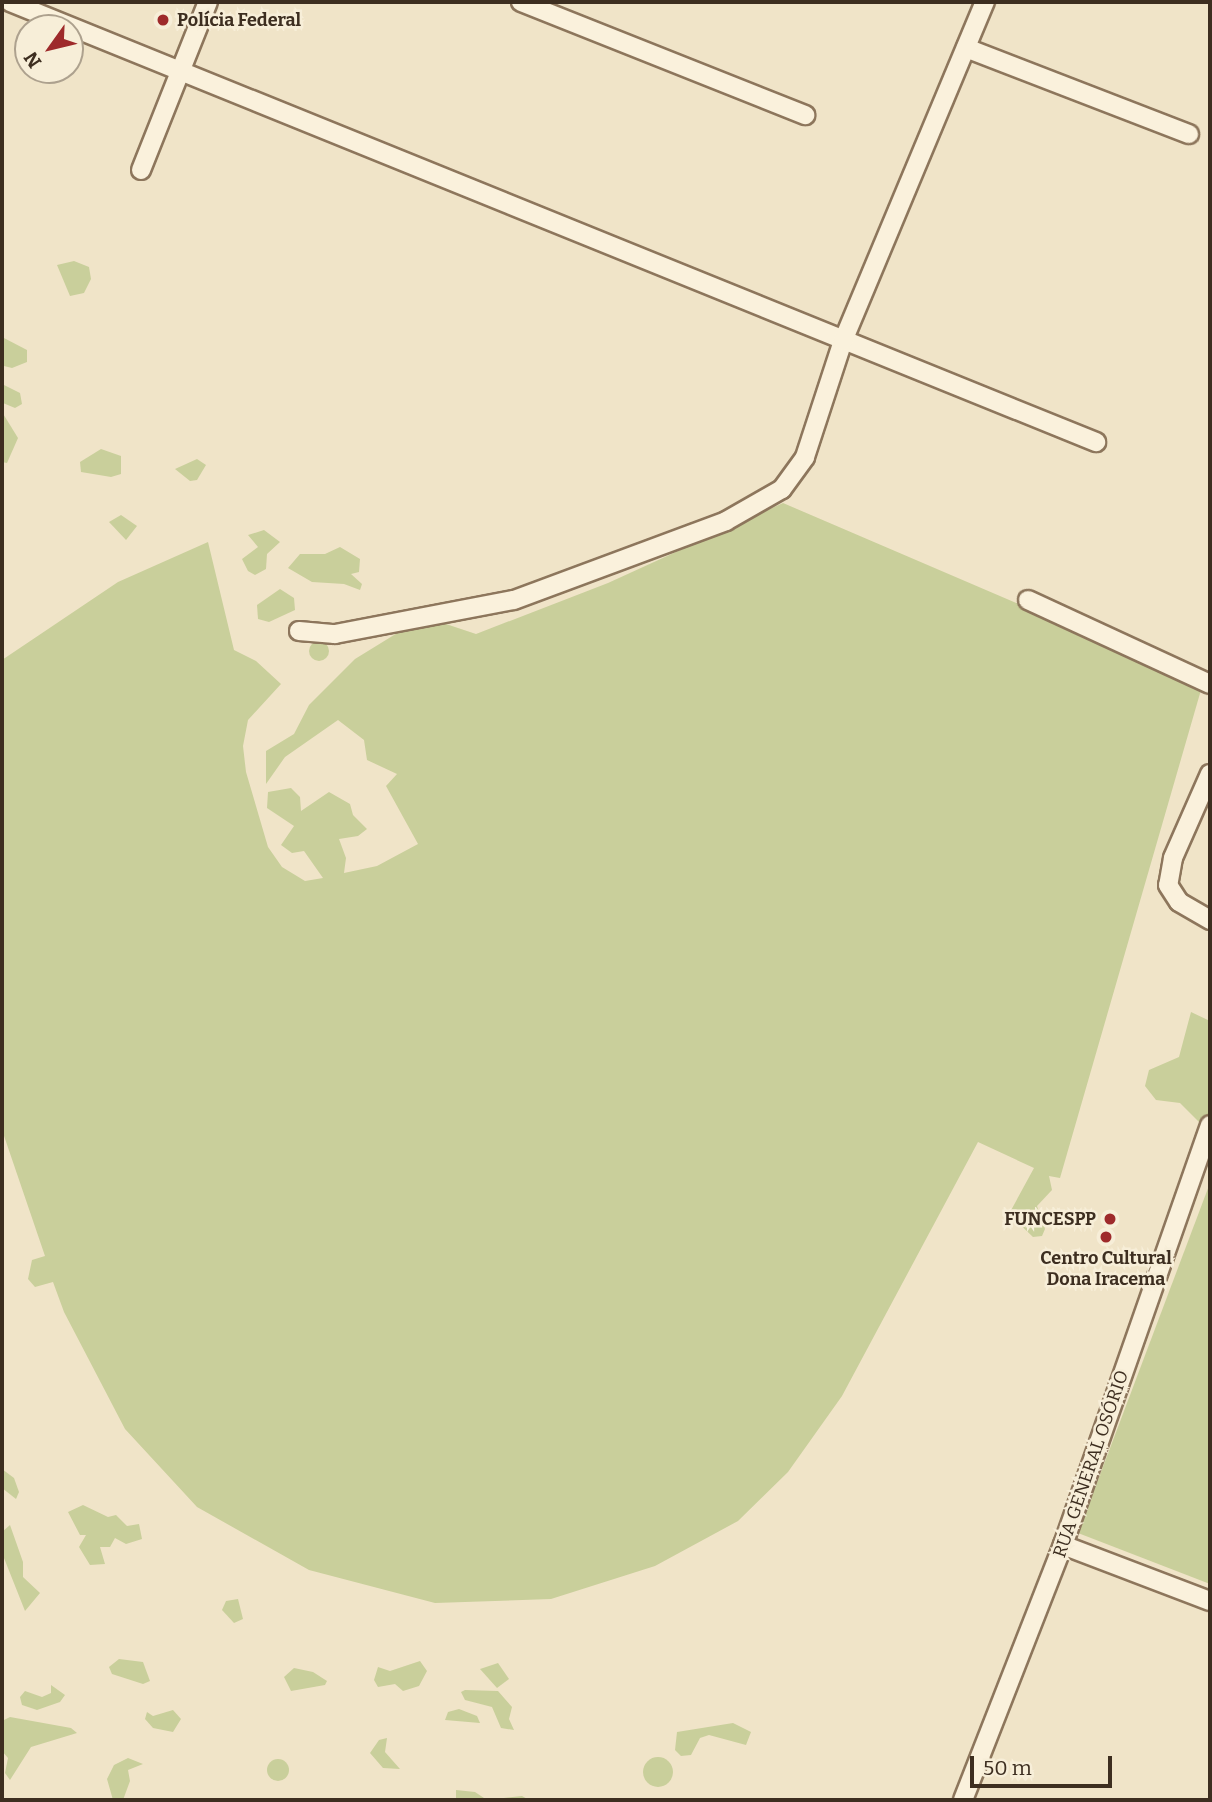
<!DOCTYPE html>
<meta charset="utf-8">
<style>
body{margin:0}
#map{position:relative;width:1212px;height:1802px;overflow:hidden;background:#f0e4c8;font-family:Bitter,serif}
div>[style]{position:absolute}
.green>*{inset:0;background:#c9cf9b}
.round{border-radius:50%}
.roads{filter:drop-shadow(2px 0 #8d765c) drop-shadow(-2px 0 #8d765c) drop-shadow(0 2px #8d765c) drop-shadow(0 -2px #8d765c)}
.street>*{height:18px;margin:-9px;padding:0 9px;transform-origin:9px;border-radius:9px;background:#faf1dc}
.dots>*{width:19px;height:19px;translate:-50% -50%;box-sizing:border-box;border:4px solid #f7eed8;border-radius:50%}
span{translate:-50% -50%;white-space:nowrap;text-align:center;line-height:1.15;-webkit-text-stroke:5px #f7eed8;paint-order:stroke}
.poi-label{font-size:18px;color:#3d2e20;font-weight:700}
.left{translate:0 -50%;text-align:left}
.right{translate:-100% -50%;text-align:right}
.street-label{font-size:18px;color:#3d2e20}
.frame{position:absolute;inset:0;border:4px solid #3d2e20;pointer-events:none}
.north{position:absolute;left:14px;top:14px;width:70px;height:70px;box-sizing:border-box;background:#f7eed8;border:2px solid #ada18e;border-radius:50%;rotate:236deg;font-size:19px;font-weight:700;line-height:28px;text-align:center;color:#3d2e20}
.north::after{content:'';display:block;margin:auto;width:24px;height:32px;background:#9e2a2b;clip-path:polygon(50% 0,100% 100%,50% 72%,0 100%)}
.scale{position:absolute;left:970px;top:1756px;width:142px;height:32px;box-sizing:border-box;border:4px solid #3d2e20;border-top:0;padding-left:9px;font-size:21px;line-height:24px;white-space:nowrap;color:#3d2e20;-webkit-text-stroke:5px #f7eed8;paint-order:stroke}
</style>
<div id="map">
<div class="green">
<div style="clip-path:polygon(74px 261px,89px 267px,91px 279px,84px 293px,70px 296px,57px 265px)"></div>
<div style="clip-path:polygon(2px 337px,27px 350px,27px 362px,12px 368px,4px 366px)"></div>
<div style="clip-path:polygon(2px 384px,20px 393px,22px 404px,15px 408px,3px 403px)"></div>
<div style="clip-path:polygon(2px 412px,18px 438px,7px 463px,2px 462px)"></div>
<div style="clip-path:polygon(101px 449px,121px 456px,121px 474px,111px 477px,81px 472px,80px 462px)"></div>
<div style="clip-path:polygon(197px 459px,206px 465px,197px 480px,190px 481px,175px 469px)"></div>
<div style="clip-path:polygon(783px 503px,1203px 683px,1060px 1178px,1049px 1176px,1052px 1190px,1037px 1206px,1045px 1229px,1042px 1236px,1033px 1237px,1009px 1214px,1034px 1168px,978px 1142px,842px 1396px,788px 1472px,738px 1521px,655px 1566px,551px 1599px,435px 1603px,309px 1570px,197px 1507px,125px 1429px,64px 1312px,53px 1282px,35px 1287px,28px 1279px,32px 1260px,45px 1256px,2px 1130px,2px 660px,118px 582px,208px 542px,234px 650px,256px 661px,281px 684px,248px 720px,243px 746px,246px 772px,268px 847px,282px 867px,305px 881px,323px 878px,304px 851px,292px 853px,281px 845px,294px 826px,267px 808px,268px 792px,291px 788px,300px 797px,301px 811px,329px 792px,350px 804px,353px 815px,367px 829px,358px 836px,339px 839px,346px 858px,344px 873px,377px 866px,418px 844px,386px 786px,397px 774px,367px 760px,364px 740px,338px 720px,285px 757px,266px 784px,266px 751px,294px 734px,309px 705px,355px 659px,407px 627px,446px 624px,476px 634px,608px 583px)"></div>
<div style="clip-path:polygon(121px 515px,137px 526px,126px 540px,109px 522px)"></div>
<div style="clip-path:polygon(264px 530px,280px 542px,267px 554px,266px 569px,255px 575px,248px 571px,242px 559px,258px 547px,248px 535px)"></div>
<div style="clip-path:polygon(340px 547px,360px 559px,359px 572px,351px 574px,362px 584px,360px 590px,344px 584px,312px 582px,288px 568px,300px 554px,325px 554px)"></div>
<div style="clip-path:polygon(280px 589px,294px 598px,295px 610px,269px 622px,258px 619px,257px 605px)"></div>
<div class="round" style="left:309px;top:641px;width:20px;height:20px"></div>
<div style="clip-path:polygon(1191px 1012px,1210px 1021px,1210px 1124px,1202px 1125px,1180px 1103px,1156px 1100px,1145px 1086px,1149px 1070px,1179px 1057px)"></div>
<div style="clip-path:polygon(1210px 1183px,1210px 1584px,1078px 1533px)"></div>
<div style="clip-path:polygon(2px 1469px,14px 1478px,19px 1492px,16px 1499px,2px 1488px)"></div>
<div style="clip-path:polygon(83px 1505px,108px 1517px,116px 1515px,127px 1526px,139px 1524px,142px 1539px,126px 1544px,115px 1538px,110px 1547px,100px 1547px,105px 1564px,90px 1565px,79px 1547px,86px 1535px,80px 1535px,68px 1512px)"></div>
<div style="clip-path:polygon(10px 1525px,23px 1562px,23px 1577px,40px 1593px,25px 1611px,2px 1553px,2px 1532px)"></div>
<div style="clip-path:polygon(238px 1599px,243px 1619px,234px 1623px,222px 1610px,226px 1601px)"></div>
<div style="clip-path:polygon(119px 1659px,143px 1662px,150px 1681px,143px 1684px,112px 1674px,109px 1667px)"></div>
<div style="clip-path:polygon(420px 1661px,427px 1671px,419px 1686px,403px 1691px,395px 1684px,378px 1687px,374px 1680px,378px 1667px,390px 1671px)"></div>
<div style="clip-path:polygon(498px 1663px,509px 1679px,497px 1688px,480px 1669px)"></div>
<div style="clip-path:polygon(294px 1668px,313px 1672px,327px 1681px,325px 1685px,291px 1691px,284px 1677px)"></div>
<div style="clip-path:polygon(51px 1685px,65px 1695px,60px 1702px,37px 1710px,22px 1705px,20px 1697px,25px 1691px,42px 1697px,51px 1693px)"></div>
<div style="clip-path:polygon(465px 1690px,498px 1691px,512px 1707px,509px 1719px,514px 1730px,501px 1728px,492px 1707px,465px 1700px,461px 1692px)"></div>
<div style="clip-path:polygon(459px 1709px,477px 1716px,480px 1723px,445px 1720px,448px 1712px)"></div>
<div style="clip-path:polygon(173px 1710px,181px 1719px,173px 1732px,153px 1728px,145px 1719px,147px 1712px,153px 1716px)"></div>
<div style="clip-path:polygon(10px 1717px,71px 1728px,77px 1733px,31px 1747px,10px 1780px,5px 1773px,8px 1758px,2px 1751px,2px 1721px)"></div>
<div style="clip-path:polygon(733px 1723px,751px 1732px,746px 1745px,709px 1735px,700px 1738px,691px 1755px,681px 1756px,675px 1750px,677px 1732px)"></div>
<div style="clip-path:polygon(387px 1738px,385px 1752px,400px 1769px,383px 1768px,370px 1753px,379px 1740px)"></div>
<div class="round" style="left:643px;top:1757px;width:30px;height:30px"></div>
<div style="clip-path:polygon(128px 1758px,143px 1764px,128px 1770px,130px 1781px,123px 1800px,113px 1800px,107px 1779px,114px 1765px)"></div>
<div class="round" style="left:267px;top:1759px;width:22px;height:22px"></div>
<div style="clip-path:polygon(456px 1790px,475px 1792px,487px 1800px,522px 1796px,529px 1800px,456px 1800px)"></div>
</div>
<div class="roads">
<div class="street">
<div style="left:10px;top:2px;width:1172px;rotate:22.06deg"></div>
<div style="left:521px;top:2px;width:306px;rotate:21.7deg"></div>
<div style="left:966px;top:48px;width:239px;rotate:21.1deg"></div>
<div style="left:141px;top:170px;width:181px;rotate:-68.3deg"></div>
<div style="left:1028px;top:600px;width:200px;rotate:24.8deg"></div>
<div style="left:299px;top:631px;width:36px;rotate:5deg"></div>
<div style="left:335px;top:634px;width:182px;rotate:-10.8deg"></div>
<div style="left:514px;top:600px;width:226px;rotate:-20.4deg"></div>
<div style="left:726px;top:521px;width:64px;rotate:-29.7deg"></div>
<div style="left:782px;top:489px;width:39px;rotate:-54deg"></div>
<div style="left:805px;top:457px;width:122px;rotate:-71.9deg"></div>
<div style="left:843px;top:341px;width:368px;rotate:-67.3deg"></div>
<div style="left:1210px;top:774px;width:92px;rotate:113.8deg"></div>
<div style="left:1173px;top:858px;width:27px;rotate:100deg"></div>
<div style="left:1168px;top:885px;width:20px;rotate:57deg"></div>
<div style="left:1179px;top:902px;width:36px;rotate:30deg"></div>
<div style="left:1063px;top:1545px;width:157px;rotate:20.9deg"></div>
<div style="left:963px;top:1800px;width:274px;rotate:-68.6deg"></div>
<div style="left:1063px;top:1545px;width:445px;rotate:-70.7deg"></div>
</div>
</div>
<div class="dots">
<div style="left:163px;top:20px;background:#9e2a2b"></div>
<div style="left:1110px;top:1219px;background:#9e2a2b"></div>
<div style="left:1106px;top:1237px;background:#9e2a2b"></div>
</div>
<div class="poi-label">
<span class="left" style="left:177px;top:20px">Polícia Federal</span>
<span class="right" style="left:1096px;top:1219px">FUNCESPP</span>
<span style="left:1106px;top:1269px">Centro Cultural<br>Dona Iracema</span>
</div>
<div class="street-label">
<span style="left:1091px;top:1464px;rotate:-71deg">RUA GENERAL OSÓRIO</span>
</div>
<div class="frame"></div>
<div class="north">N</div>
<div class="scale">50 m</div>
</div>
